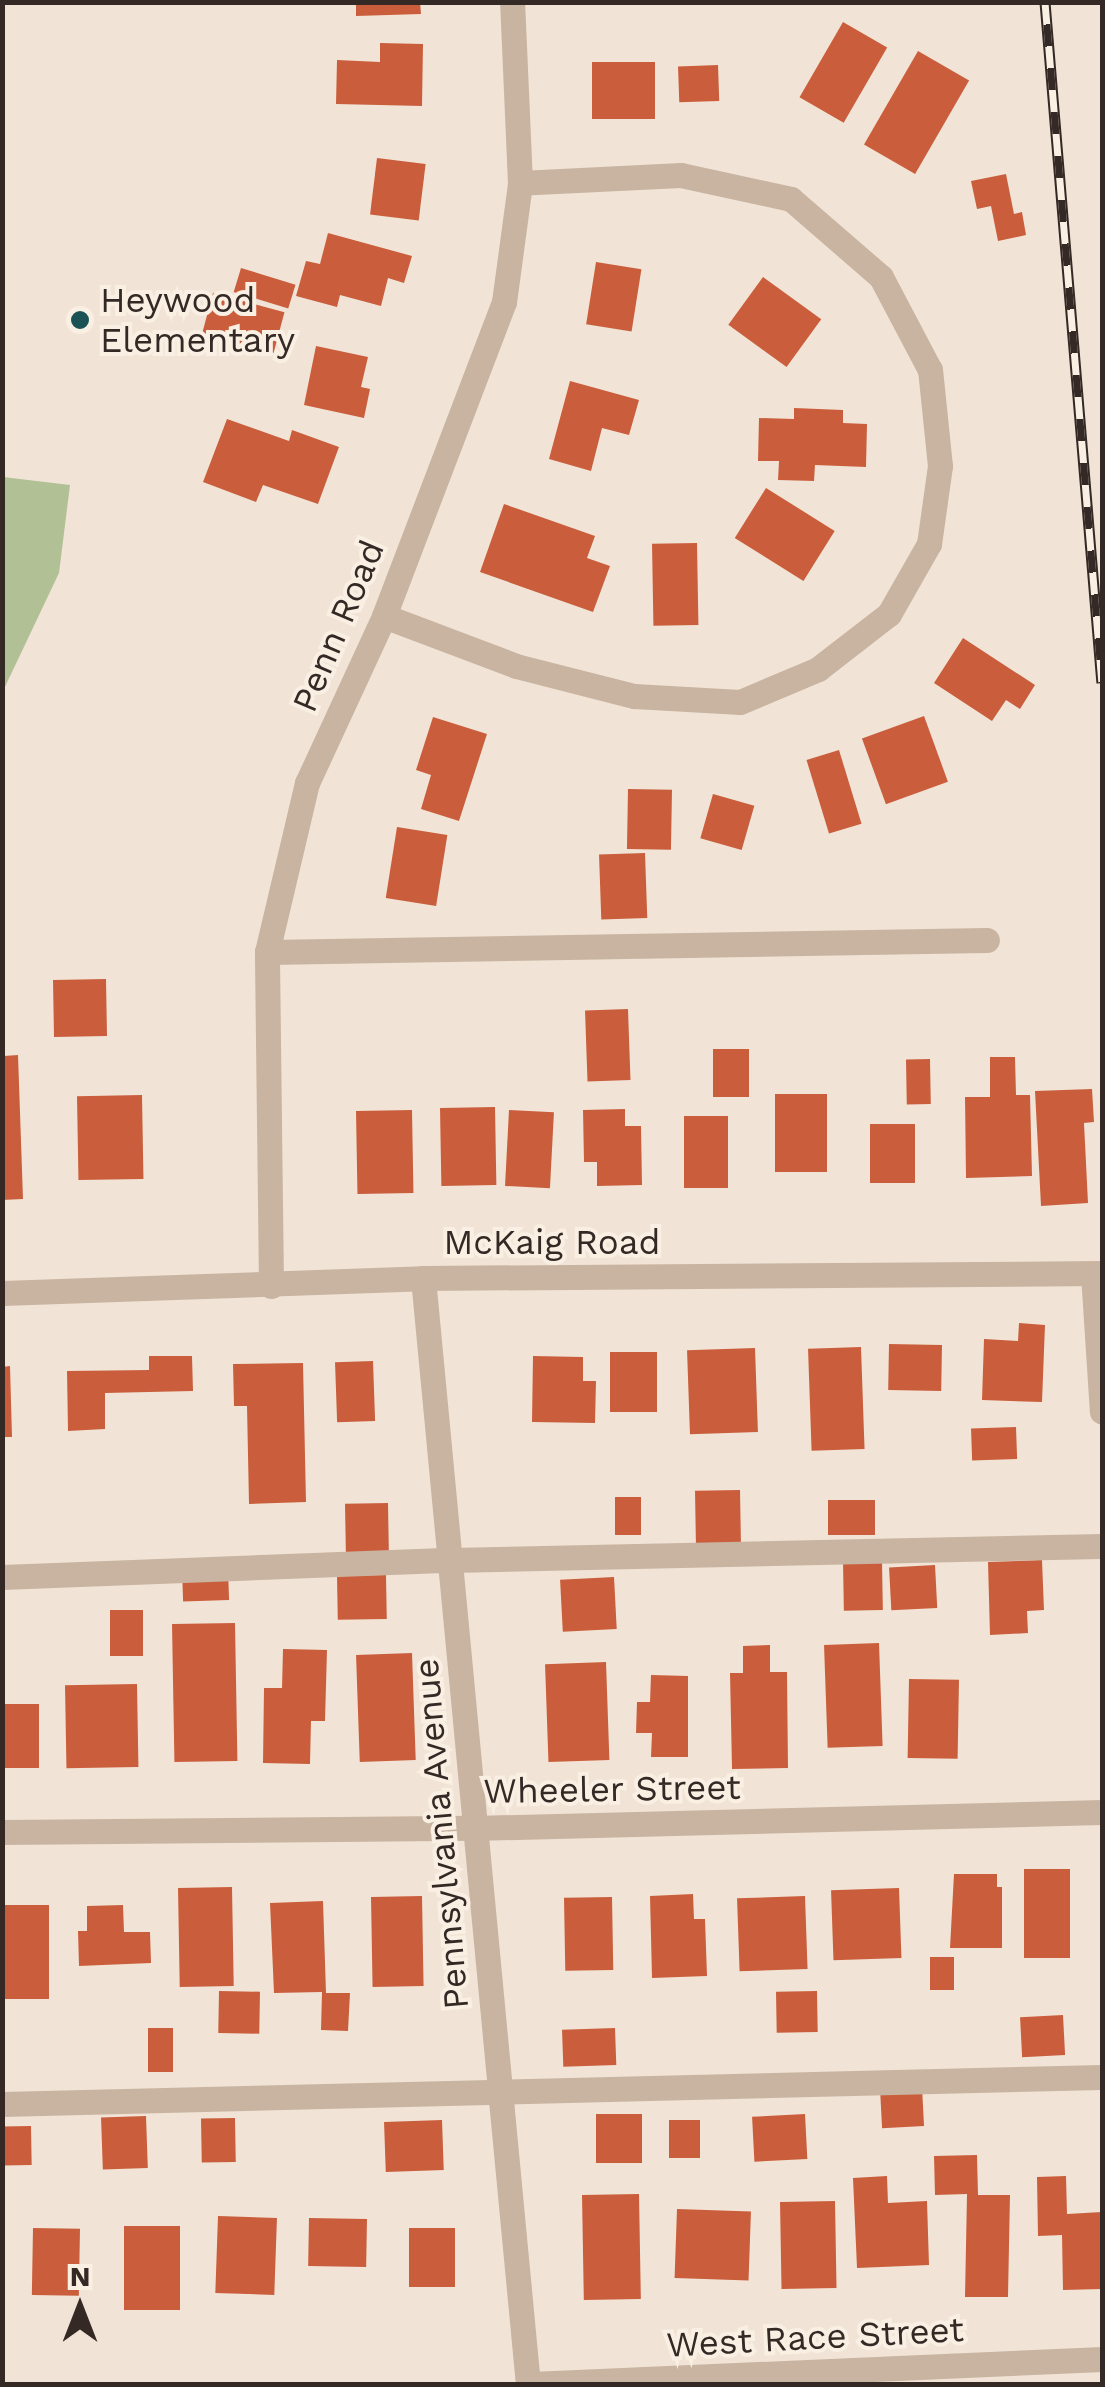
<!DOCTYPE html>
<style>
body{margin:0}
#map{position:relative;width:1105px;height:2387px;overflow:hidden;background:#f1e4d6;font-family:"Work Sans",sans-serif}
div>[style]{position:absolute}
.green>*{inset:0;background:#b2c096}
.building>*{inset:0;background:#ca5e3c;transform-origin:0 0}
.service>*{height:25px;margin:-12.5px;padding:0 12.5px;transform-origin:12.5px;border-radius:12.5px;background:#c9b4a2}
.minor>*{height:25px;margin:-12.5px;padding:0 12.5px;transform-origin:12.5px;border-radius:12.5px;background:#c9b4a2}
.tertiary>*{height:25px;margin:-12.5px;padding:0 12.5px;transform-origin:12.5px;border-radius:12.5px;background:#c9b4a2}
.rail>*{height:11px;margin-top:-5.5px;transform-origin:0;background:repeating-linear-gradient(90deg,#f9efe2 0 22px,#342925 0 44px);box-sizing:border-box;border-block:2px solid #342925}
.dots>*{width:28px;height:28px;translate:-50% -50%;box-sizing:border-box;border:5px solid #f9efe2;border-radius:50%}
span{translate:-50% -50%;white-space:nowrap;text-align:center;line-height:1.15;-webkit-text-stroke:8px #f9efe2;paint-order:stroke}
.poi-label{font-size:35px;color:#342925}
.left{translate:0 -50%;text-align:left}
.street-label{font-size:35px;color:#342925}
.frame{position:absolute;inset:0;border:5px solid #342925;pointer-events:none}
.north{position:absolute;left:30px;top:2257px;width:100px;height:100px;-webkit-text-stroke:8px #f9efe2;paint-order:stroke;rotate:0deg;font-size:28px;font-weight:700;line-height:40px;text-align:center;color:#342925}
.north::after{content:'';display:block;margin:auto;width:35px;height:45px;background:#342925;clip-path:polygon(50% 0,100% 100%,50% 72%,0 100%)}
</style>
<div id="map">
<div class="green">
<div style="clip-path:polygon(3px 477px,70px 485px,59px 573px,3px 691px)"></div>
</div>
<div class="building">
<div style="clip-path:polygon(356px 2px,420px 2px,421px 14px,356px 16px)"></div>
<div style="left:843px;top:22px;width:51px;height:87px;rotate:30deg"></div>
<div style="clip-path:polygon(380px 43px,423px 44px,422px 106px,336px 104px,337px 60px,380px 62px)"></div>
<div style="left:918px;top:51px;width:59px;height:108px;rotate:30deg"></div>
<div style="left:592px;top:62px;width:63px;height:57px"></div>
<div style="left:718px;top:65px;width:36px;height:40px;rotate:88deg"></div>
<div style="left:377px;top:158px;width:49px;height:57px;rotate:7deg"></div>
<div style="clip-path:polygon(1006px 174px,1014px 214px,1022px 212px,1026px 235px,998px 241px,991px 206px,977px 209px,971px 181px)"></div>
<div style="clip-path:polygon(328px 233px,412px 256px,404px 283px,388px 278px,381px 306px,340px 295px,337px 307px,296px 296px,306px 261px,320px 264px)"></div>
<div style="left:596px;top:262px;width:46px;height:63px;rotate:9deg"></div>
<div style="left:241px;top:268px;width:57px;height:25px;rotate:17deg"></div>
<div style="left:763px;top:277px;width:72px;height:59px;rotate:36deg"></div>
<div style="left:213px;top:293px;width:74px;height:42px;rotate:15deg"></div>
<div style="clip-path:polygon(316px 346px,368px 357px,361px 387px,370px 389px,364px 418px,304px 405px)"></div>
<div style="clip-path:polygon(570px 381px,639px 400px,629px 435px,602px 428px,591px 471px,549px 459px)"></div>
<div style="clip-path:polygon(794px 408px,843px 410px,843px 423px,867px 424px,866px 467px,815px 465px,814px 481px,778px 480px,779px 461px,758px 461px,759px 418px,794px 419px)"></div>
<div style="clip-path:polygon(227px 419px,289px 441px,292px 430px,339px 447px,318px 504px,263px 485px,256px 502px,203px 482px)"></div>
<div style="left:766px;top:488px;width:81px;height:59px;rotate:32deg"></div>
<div style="clip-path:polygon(504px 504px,595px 536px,587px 558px,610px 566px,593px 612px,480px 572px)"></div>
<div style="left:697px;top:543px;width:82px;height:45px;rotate:89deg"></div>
<div style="clip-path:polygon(963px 638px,1035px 685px,1020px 709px,1006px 700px,992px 721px,934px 683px)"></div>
<div style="left:924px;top:716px;width:70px;height:66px;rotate:70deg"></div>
<div style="clip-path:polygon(433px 717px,487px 734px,459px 821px,421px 809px,431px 775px,416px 770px)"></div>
<div style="left:839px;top:750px;width:77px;height:34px;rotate:73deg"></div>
<div style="left:628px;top:789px;width:44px;height:60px;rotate:1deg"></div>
<div style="left:713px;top:794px;width:43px;height:46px;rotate:16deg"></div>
<div style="left:397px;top:827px;width:51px;height:72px;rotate:9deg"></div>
<div style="left:645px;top:853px;width:65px;height:46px;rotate:88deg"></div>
<div style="left:106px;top:979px;width:57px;height:53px;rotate:89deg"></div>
<div style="left:628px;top:1009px;width:71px;height:43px;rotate:88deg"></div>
<div style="left:713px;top:1049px;width:36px;height:48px"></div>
<div style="clip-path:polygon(18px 1055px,23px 1199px,2px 1200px,4px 1056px)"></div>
<div style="clip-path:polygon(990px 1057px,1015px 1057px,1016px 1095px,1030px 1095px,1032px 1176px,966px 1178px,965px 1097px,990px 1097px)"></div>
<div style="left:930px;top:1059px;width:45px;height:24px;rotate:89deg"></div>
<div style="clip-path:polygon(1092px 1089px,1094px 1122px,1084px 1123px,1088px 1203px,1041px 1206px,1035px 1091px)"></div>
<div style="left:827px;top:1094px;width:78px;height:52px;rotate:90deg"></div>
<div style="left:142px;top:1095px;width:84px;height:65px;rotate:89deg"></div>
<div style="left:495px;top:1107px;width:78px;height:55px;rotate:89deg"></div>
<div style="clip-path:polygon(625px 1109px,625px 1126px,641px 1126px,642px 1185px,597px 1186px,597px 1162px,584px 1162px,583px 1110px)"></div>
<div style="left:412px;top:1110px;width:83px;height:56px;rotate:89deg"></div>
<div style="left:509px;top:1110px;width:45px;height:76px;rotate:3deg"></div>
<div style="left:684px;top:1116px;width:44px;height:72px"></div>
<div style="left:870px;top:1124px;width:45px;height:59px"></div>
<div style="clip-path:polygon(1019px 1323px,1045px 1325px,1042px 1402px,982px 1400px,984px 1339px,1018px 1341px)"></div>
<div style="left:889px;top:1344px;width:53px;height:46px;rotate:1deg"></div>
<div style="left:861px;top:1347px;width:102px;height:53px;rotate:88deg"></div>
<div style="left:755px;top:1348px;width:84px;height:68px;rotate:88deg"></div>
<div style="left:610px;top:1352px;width:47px;height:60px"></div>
<div style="clip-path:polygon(149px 1356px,192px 1356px,193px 1391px,105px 1393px,105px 1429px,68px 1431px,67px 1371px,149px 1370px)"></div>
<div style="clip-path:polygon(533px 1356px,583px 1357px,583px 1381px,596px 1381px,595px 1423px,532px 1422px)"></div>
<div style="left:373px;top:1361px;width:60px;height:38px;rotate:88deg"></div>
<div style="clip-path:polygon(303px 1363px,306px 1502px,249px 1504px,247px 1406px,234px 1406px,233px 1364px)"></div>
<div style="clip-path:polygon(10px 1366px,12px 1437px,2px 1437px,2px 1367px)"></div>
<div style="left:1016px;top:1427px;width:32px;height:45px;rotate:88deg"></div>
<div style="left:740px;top:1490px;width:53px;height:45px;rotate:89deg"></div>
<div style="left:641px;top:1497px;width:38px;height:26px;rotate:90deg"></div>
<div style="left:828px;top:1500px;width:47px;height:35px"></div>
<div style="left:388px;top:1503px;width:49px;height:43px;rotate:89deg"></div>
<div style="clip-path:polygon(1042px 1560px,1044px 1610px,1027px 1611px,1028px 1633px,990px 1635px,988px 1562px)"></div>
<div style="left:882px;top:1561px;width:49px;height:39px;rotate:89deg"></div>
<div style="left:935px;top:1565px;width:43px;height:46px;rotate:87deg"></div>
<div style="left:228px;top:1569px;width:31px;height:46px;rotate:88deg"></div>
<div style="left:386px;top:1575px;width:44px;height:49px;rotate:89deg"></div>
<div style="left:614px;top:1577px;width:52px;height:54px;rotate:87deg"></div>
<div style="left:110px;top:1610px;width:33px;height:46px"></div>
<div style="left:235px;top:1623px;width:138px;height:63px;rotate:89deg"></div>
<div style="left:879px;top:1643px;width:103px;height:55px;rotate:88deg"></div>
<div style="clip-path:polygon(770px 1645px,770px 1672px,787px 1672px,788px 1768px,732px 1769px,730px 1673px,743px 1673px,743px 1646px)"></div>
<div style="clip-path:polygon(283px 1649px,327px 1650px,325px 1721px,311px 1721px,310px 1764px,263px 1763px,264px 1688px,282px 1688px)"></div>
<div style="left:412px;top:1653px;width:107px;height:56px;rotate:88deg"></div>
<div style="left:606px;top:1662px;width:98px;height:61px;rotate:88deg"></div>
<div style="clip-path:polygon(651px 1675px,688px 1676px,688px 1757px,651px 1757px,652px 1733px,636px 1733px,637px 1702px,650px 1702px)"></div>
<div style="left:909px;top:1679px;width:50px;height:79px;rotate:1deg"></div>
<div style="left:137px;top:1684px;width:83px;height:72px;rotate:89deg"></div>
<div style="left:2px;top:1704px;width:37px;height:64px"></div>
<div style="left:1024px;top:1869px;width:46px;height:89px"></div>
<div style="clip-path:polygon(954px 1874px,997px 1874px,997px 1887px,1002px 1887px,1002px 1948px,950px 1948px)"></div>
<div style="left:232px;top:1887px;width:99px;height:54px;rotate:89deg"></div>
<div style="left:899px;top:1888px;width:70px;height:68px;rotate:88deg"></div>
<div style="clip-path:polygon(693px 1894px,694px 1919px,705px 1919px,707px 1976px,652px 1978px,650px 1896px)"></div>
<div style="left:422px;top:1896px;width:90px;height:51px;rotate:89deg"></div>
<div style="left:805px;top:1896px;width:73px;height:68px;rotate:88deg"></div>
<div style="left:612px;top:1897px;width:73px;height:48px;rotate:89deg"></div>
<div style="clip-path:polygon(323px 1901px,326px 1993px,350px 1993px,348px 2031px,321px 2030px,322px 1992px,274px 1993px,270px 1903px)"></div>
<div style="left:2px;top:1905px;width:47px;height:94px"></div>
<div style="clip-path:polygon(123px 1905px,124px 1932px,150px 1932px,151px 1963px,79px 1966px,78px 1931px,87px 1931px,87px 1906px)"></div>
<div style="left:954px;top:1957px;width:33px;height:24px;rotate:90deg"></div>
<div style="left:219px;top:1991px;width:41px;height:42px;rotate:1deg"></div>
<div style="left:817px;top:1991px;width:41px;height:41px;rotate:89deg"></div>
<div style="left:1063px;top:2015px;width:40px;height:43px;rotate:87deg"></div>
<div style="left:148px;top:2028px;width:25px;height:44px"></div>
<div style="left:615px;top:2028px;width:37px;height:53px;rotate:88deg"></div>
<div style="left:922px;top:2087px;width:39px;height:42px;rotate:87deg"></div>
<div style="left:596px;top:2114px;width:46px;height:49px"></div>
<div style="left:805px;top:2114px;width:45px;height:53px;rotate:87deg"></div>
<div style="left:146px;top:2116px;width:52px;height:45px;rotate:88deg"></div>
<div style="left:235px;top:2118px;width:44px;height:34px;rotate:89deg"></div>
<div style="left:442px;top:2120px;width:50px;height:58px;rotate:88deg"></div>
<div style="left:669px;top:2120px;width:31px;height:38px"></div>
<div style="left:31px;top:2126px;width:39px;height:29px;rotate:89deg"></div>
<div style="clip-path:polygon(977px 2155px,978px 2195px,1010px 2195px,1008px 2297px,965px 2297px,967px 2194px,935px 2195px,934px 2156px)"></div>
<div style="clip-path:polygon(887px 2176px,888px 2203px,927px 2201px,929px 2265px,857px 2268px,853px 2178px)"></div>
<div style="clip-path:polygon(1066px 2176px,1067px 2214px,1102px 2212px,1102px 2289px,1063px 2290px,1062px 2235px,1038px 2236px,1037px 2177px)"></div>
<div style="left:639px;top:2194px;width:105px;height:57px;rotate:89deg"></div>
<div style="left:835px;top:2201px;width:87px;height:55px;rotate:89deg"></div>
<div style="left:677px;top:2209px;width:74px;height:69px;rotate:2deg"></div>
<div style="left:218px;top:2216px;width:59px;height:77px;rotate:2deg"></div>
<div style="left:309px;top:2218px;width:58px;height:48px;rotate:1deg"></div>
<div style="left:124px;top:2226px;width:56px;height:84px"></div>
<div style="left:33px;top:2228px;width:47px;height:67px;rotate:1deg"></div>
<div style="left:409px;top:2228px;width:46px;height:59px"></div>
</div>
<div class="service">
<div style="left:267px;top:952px;width:720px;rotate:-0.95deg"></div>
<div style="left:2px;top:1577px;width:448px;rotate:-2.2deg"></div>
<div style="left:450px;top:1560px;width:652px;rotate:-1.23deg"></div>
<div style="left:2px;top:2104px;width:1100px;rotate:-1.41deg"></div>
</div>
<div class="minor">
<div style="left:384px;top:616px;width:141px;rotate:20.7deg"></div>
<div style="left:516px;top:666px;width:122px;rotate:14.3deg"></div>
<div style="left:634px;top:696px;width:106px;rotate:3.2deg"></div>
<div style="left:740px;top:702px;width:85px;rotate:-22.9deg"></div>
<div style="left:818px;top:669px;width:90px;rotate:-37.8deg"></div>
<div style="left:889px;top:614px;width:81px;rotate:-60.3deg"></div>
<div style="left:929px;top:544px;width:79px;rotate:-82deg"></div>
<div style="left:940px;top:466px;width:97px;rotate:-95.9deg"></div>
<div style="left:930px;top:370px;width:105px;rotate:-117.8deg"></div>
<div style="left:881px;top:277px;width:119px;rotate:-139.1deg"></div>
<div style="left:791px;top:199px;width:113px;rotate:-167.7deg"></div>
<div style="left:681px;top:175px;width:161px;rotate:177.2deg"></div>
<div style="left:1093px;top:1274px;width:138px;rotate:86.3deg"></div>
<div style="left:423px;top:1278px;width:1111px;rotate:84.58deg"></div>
<div style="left:271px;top:1286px;width:334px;rotate:-90.7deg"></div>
<div style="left:267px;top:952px;width:174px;rotate:-76.7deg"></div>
<div style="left:307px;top:783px;width:184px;rotate:-65.2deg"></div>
<div style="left:384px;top:616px;width:336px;rotate:-69.1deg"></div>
<div style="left:504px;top:302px;width:120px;rotate:-82.3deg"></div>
<div style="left:520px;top:183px;width:181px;rotate:-92.5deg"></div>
<div style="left:2px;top:1832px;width:473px;rotate:-0.5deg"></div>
<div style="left:475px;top:1828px;width:627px;rotate:-1.46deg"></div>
<div style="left:531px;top:2384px;width:572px;rotate:-2.51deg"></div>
</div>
<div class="tertiary">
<div style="left:2px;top:1293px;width:421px;rotate:-2deg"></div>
<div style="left:423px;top:1278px;width:679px;rotate:-0.42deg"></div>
</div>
<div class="rail">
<div style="left:1045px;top:2px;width:683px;rotate:85.22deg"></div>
</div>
<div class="dots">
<div style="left:80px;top:320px;background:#1a5256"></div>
</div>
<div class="poi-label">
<span class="left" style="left:100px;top:320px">Heywood<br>Elementary</span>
</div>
<div class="street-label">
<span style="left:338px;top:626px;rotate:-67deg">Penn Road</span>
<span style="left:552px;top:1242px">McKaig Road</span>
<span style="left:612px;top:1789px;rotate:-1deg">Wheeler Street</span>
<span style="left:441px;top:1834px;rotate:-95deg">Pennsylvania Avenue</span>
<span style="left:815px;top:2337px;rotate:-3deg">West Race Street</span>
</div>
<div class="frame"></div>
<div class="north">N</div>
</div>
